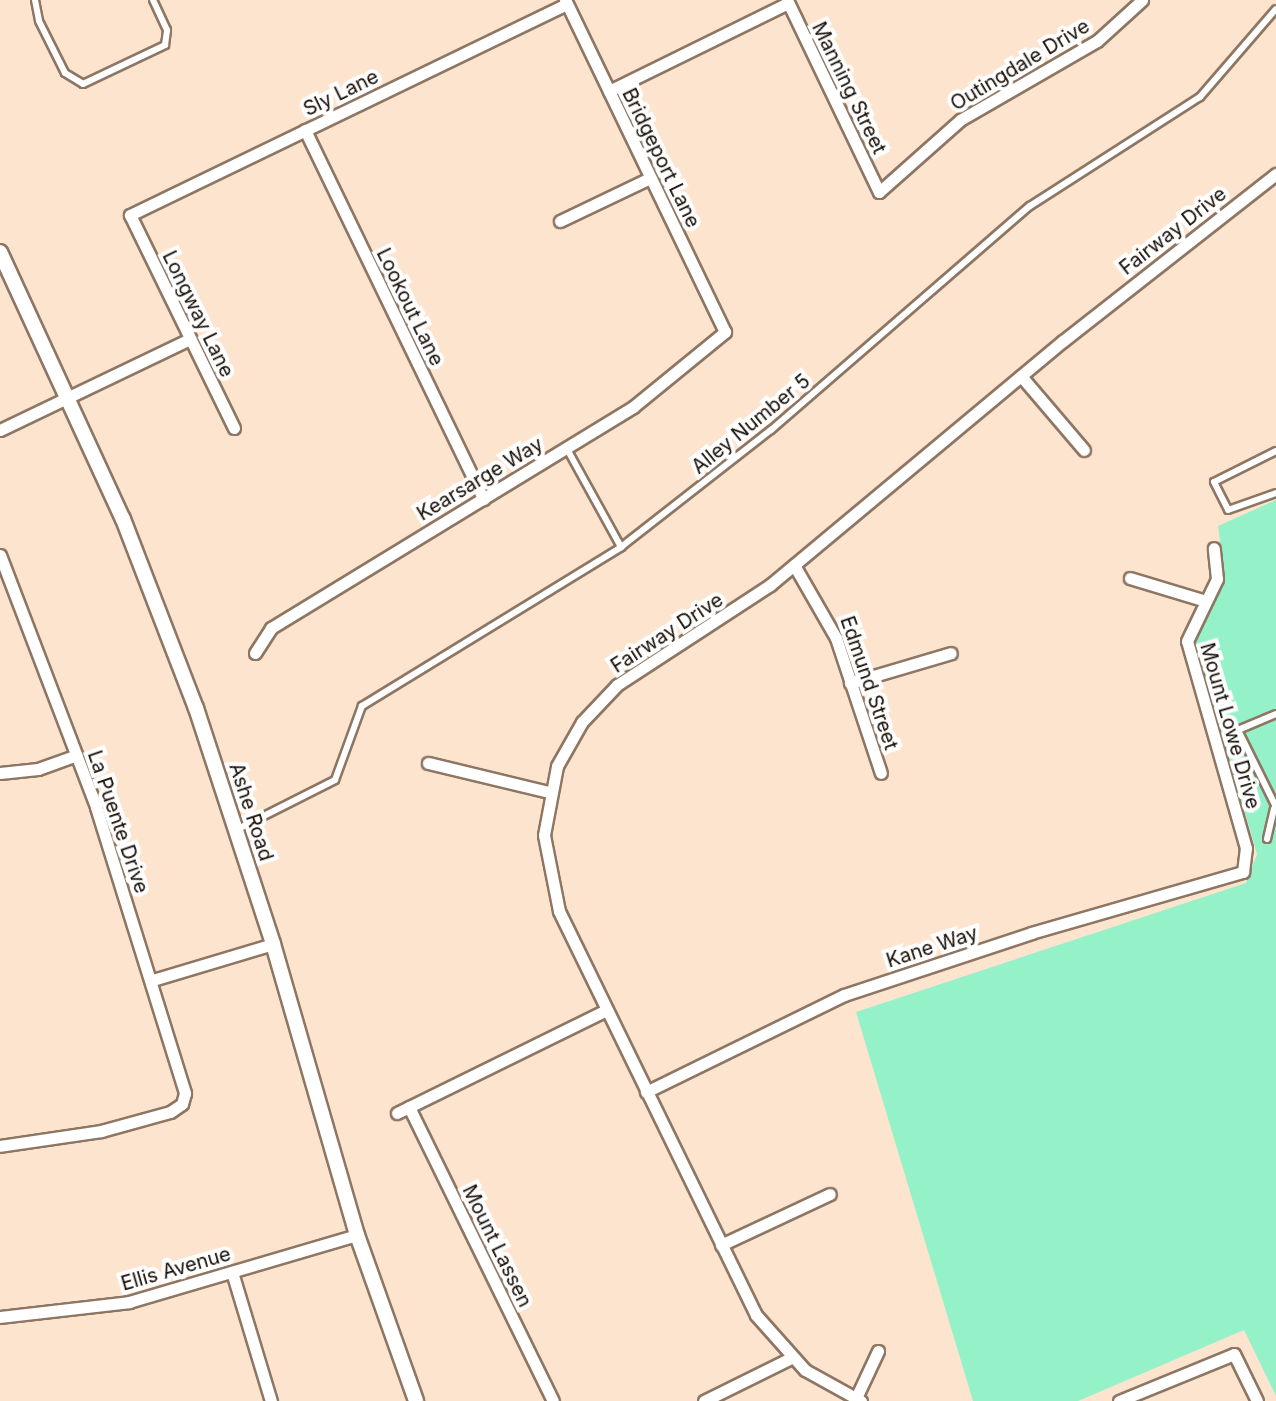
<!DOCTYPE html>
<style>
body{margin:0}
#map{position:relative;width:1276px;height:1401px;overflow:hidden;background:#fde4ce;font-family:Inter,sans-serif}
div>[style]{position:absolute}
.green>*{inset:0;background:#95f2c8}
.roads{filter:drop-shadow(2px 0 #8d7663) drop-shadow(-2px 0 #8d7663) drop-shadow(0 2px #8d7663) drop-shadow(0 -2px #8d7663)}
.service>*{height:6px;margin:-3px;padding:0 3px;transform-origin:3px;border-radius:3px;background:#fff}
.minor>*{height:11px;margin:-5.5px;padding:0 5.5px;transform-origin:5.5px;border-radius:5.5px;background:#fff}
.tertiary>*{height:14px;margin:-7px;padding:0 7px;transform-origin:7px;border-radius:7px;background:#fff}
span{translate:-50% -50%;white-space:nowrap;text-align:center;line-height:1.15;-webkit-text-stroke:8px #fff;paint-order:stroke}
.street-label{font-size:20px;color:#160e07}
</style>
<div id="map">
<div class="green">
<div style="clip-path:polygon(1276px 500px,1276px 1396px,1244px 1330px,1078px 1401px,973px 1401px,856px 1012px,1246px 883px,1257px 854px,1195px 642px,1225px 580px,1218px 526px)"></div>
</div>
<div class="roads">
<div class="service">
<div style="left:35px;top:0;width:21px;rotate:79deg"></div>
<div style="left:39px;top:21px;width:58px;rotate:63.4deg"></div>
<div style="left:65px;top:73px;width:21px;rotate:31deg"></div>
<div style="left:83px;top:84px;width:91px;rotate:-25.4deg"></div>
<div style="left:165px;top:45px;width:15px;rotate:-82deg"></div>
<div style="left:167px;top:30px;width:33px;rotate:-115deg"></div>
<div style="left:567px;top:449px;width:112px;rotate:61.1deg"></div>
<div style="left:1276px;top:451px;width:69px;rotate:153.4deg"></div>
<div style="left:1214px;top:482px;width:31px;rotate:63deg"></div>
<div style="left:1228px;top:510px;width:51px;rotate:-19.5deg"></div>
<div style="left:1276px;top:714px;width:41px;rotate:157.2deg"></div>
<div style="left:1238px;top:730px;width:86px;rotate:63.7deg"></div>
<div style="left:236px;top:830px;width:111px;rotate:-26.8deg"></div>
<div style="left:335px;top:780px;width:79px;rotate:-70deg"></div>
<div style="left:362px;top:706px;width:304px;rotate:-31.5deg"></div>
<div style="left:621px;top:547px;width:190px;rotate:-38deg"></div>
<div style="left:771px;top:430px;width:342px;rotate:-40.9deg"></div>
<div style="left:1030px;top:206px;width:202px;rotate:-32.7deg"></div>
<div style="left:1200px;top:97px;width:116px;rotate:-49.2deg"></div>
<div style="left:1267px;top:839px;width:31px;rotate:-77deg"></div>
</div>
<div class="minor">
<div style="left:787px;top:0;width:213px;rotate:64.4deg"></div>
<div style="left:879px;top:192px;width:108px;rotate:-41.6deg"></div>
<div style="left:960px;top:120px;width:158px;rotate:-30deg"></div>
<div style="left:1097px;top:41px;width:61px;rotate:-42.3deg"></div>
<div style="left:609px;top:91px;width:199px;rotate:-26.2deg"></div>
<div style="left:305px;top:130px;width:410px;rotate:64.2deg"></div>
<div style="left:560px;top:221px;width:100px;rotate:-25.5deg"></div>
<div style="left:1021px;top:376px;width:97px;rotate:49.6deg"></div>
<div style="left:234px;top:428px;width:237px;rotate:-116deg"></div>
<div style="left:130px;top:215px;width:484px;rotate:-25.8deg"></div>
<div style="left:0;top:430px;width:211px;rotate:-25.6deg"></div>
<div style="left:0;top:555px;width:270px;rotate:69.1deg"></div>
<div style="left:96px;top:807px;width:300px;rotate:72.7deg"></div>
<div style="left:185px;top:1093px;width:11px;rotate:105deg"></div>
<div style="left:182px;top:1104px;width:14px;rotate:146deg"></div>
<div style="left:170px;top:1112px;width:72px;rotate:164.6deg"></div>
<div style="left:101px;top:1131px;width:102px;rotate:171.6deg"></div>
<div style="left:794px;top:565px;width:84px;rotate:60.1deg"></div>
<div style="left:836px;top:638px;width:142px;rotate:71.6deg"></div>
<div style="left:1130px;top:578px;width:79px;rotate:16.8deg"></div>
<div style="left:255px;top:653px;width:30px;rotate:-57deg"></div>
<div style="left:271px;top:628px;width:424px;rotate:-31.4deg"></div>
<div style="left:633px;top:407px;width:119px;rotate:-39.2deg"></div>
<div style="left:725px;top:332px;width:369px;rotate:-115.7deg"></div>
<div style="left:850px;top:683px;width:105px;rotate:-16.5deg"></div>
<div style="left:428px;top:763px;width:124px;rotate:13.5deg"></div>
<div style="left:0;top:773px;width:38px;rotate:-6deg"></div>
<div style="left:38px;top:769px;width:41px;rotate:-19.7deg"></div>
<div style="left:153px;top:980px;width:125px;rotate:-16.7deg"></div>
<div style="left:646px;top:1092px;width:220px;rotate:-26.1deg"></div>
<div style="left:844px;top:995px;width:197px;rotate:-18.3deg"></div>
<div style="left:1031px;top:933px;width:221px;rotate:-16.1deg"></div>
<div style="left:1243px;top:872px;width:24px;rotate:-83deg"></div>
<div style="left:1246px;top:848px;width:215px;rotate:-105.9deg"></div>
<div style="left:1187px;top:641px;width:69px;rotate:-64.2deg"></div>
<div style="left:1217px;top:579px;width:31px;rotate:-96deg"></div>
<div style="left:409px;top:1107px;width:327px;rotate:63.9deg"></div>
<div style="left:397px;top:1113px;width:233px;rotate:-26.2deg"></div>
<div style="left:721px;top:1245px;width:120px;rotate:-25.1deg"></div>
<div style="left:232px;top:1272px;width:135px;rotate:73.2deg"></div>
<div style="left:0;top:1317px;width:130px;rotate:-6.6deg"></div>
<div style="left:129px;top:1302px;width:238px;rotate:-16.4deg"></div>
<div style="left:856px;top:1398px;width:52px;rotate:-64.9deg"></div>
<div style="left:704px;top:1401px;width:97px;rotate:-26.3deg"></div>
<div style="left:861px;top:1401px;width:64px;rotate:-151deg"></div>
<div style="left:805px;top:1370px;width:74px;rotate:-131.7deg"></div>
<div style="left:756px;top:1315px;width:449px;rotate:-116deg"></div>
<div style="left:559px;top:911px;width:77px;rotate:-101.2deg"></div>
<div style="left:544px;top:835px;width:70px;rotate:-79.3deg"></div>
<div style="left:557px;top:766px;width:51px;rotate:-60.4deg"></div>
<div style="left:582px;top:722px;width:51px;rotate:-46.6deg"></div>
<div style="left:617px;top:685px;width:183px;rotate:-33.2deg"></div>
<div style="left:770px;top:585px;width:381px;rotate:-39.8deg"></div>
<div style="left:1063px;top:341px;width:271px;rotate:-38.1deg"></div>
<div style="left:1119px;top:1401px;width:124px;rotate:-22.2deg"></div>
<div style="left:1234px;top:1354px;width:52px;rotate:63.9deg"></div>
</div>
<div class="tertiary">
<div style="left:0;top:252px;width:294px;rotate:65.3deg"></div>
<div style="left:123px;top:519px;width:203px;rotate:68.9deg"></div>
<div style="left:196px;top:708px;width:248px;rotate:71.9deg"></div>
<div style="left:273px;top:944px;width:303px;rotate:73.9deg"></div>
<div style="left:357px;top:1235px;width:176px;rotate:70.4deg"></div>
</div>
</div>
<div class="street-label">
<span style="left:1020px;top:65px;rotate:-31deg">Outingdale Drive</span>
<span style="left:849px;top:88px;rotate:64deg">Manning Street</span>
<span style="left:341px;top:93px;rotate:-26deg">Sly Lane</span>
<span style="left:661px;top:158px;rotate:64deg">Bridgeport Lane</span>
<span style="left:1173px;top:231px;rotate:-38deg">Fairway Drive</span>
<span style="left:410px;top:307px;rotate:64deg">Lookout Lane</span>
<span style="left:198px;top:314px;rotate:64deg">Longway Lane</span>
<span style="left:751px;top:424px;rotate:-39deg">Alley Number 5</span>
<span style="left:480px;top:479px;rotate:-31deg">Kearsarge Way</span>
<span style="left:667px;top:633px;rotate:-33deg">Fairway Drive</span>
<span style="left:869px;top:683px;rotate:71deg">Edmund Street</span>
<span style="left:1230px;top:726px;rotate:74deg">Mount Lowe Drive</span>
<span style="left:251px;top:812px;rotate:72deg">Ashe Road</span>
<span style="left:118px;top:822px;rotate:71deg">La Puente Drive</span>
<span style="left:932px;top:947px;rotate:-18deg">Kane Way</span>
<span style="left:497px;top:1246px;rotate:64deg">Mount Lassen</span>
<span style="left:176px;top:1269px;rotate:-16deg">Ellis Avenue</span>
</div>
</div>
